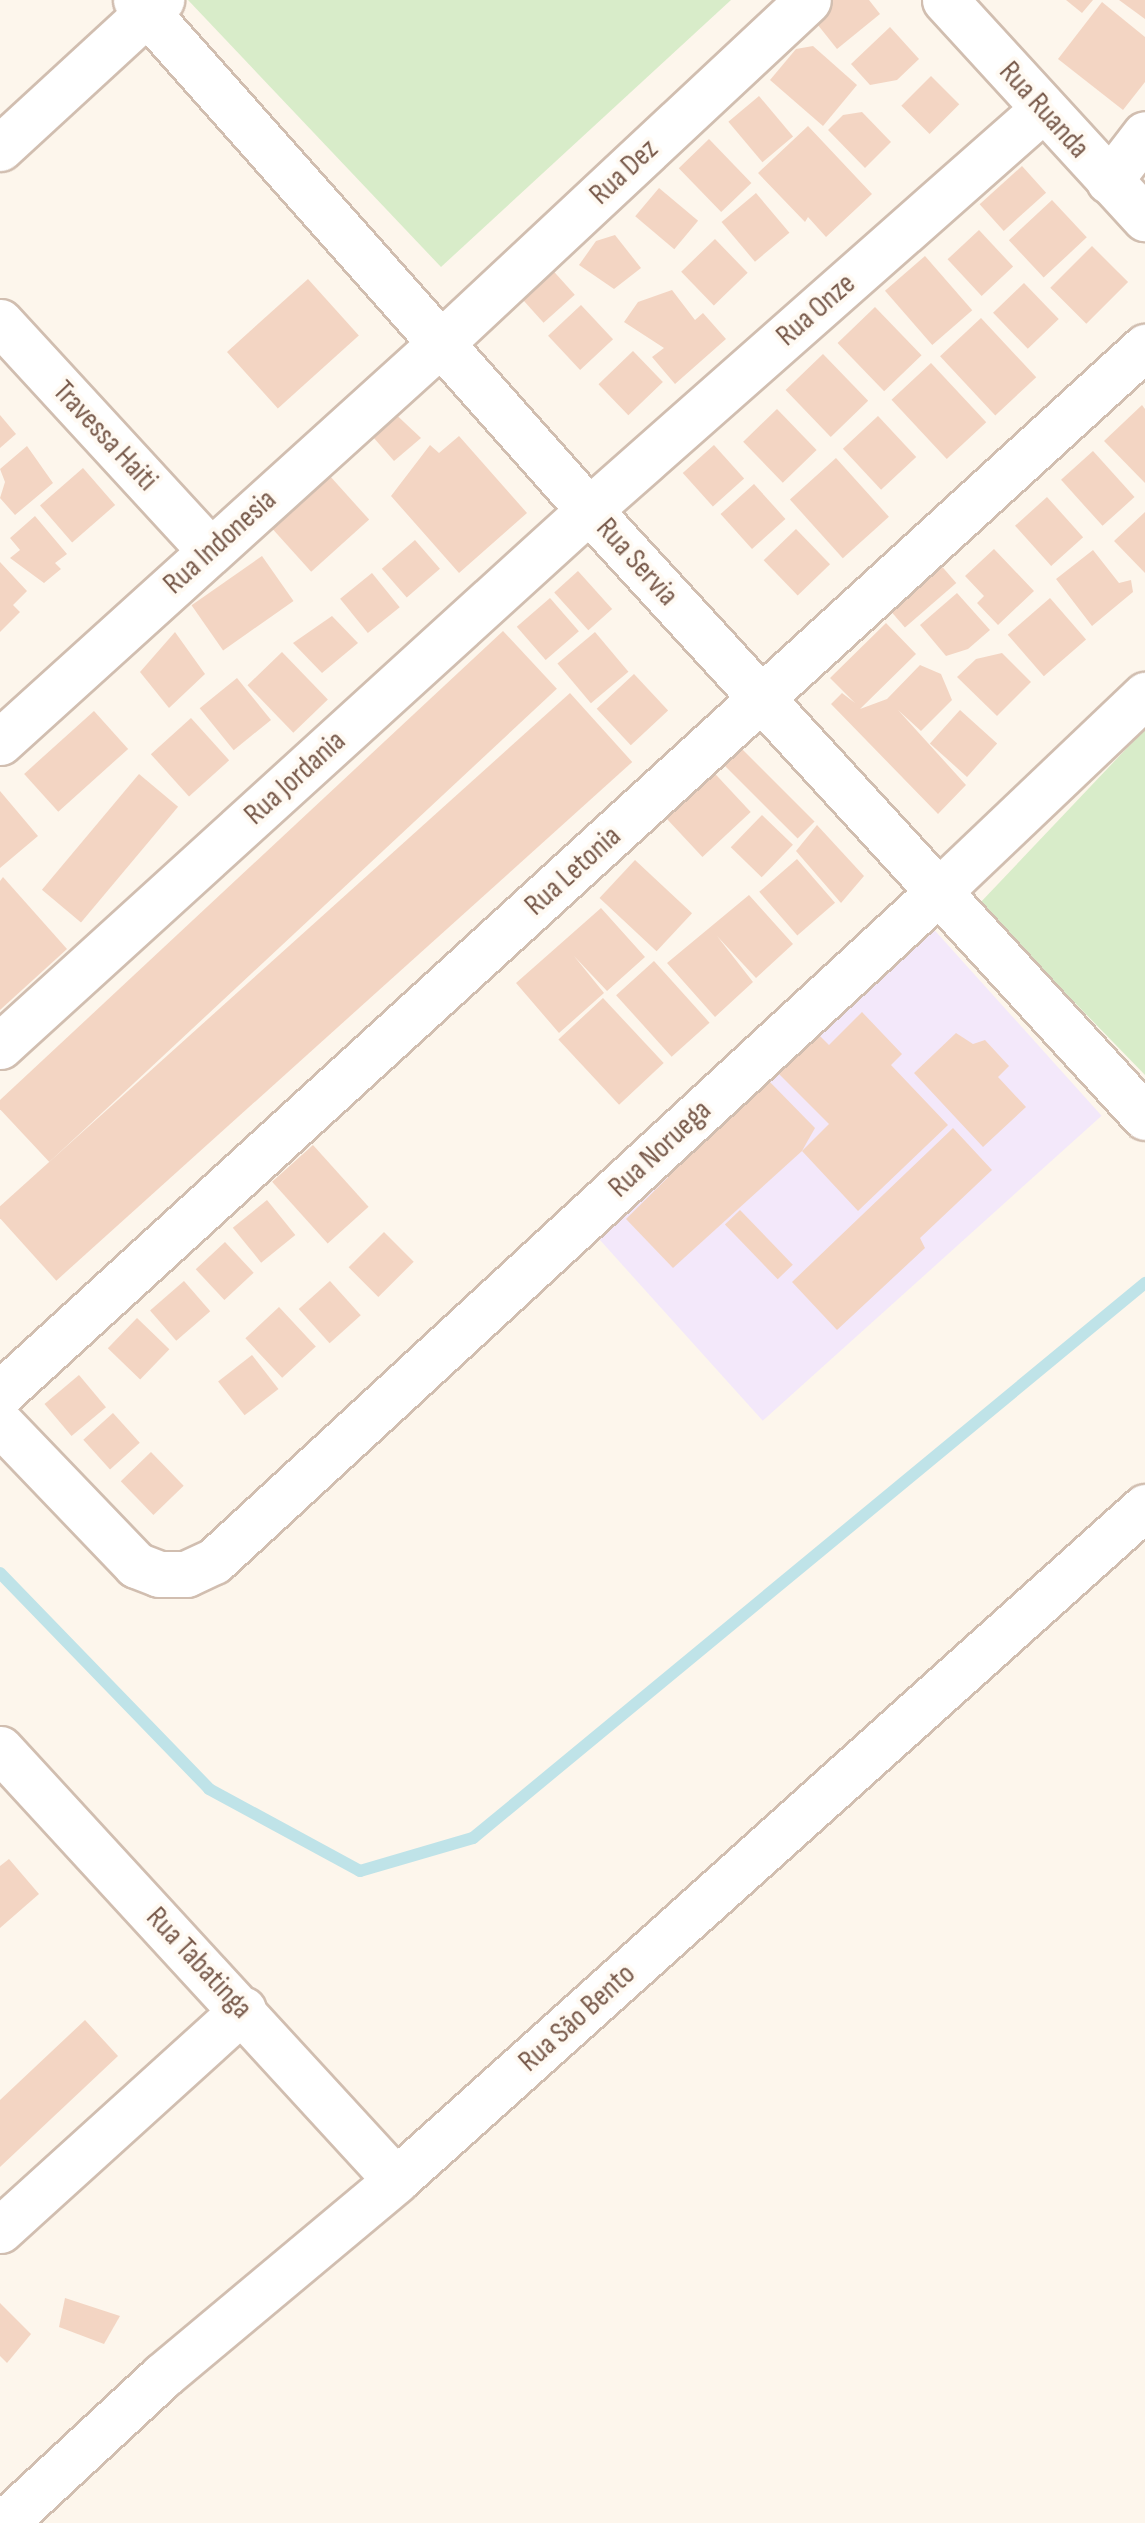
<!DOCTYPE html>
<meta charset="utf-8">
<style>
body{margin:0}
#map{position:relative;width:1145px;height:2523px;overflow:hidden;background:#fdf6ec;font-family:"Sofia Sans Condensed",sans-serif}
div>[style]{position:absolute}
.education>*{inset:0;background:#f3e8fa;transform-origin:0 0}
.green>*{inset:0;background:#d8ecc9}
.stream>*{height:12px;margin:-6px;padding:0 6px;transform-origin:6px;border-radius:6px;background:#bfe3e8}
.building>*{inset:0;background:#f3d5c3;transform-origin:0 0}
.roads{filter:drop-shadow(2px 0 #d1beb0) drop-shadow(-2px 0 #d1beb0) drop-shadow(0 2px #d1beb0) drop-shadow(0 -2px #d1beb0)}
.minor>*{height:45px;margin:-22.5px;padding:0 22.5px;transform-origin:22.5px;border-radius:22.5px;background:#fff}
span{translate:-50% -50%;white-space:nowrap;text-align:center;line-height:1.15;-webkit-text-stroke:8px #fffaf3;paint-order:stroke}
.street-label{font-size:30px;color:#7a5c4d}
</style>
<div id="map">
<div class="education">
<div style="left:929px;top:924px;width:258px;height:456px;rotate:48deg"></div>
</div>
<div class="green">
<div style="clip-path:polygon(188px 0,731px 0,441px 267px)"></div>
<div style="clip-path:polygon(1145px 729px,1145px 1075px,979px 904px)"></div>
</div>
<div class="stream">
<div style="left:0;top:1573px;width:301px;rotate:45.9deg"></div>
<div style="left:209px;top:1789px;width:172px;rotate:28.5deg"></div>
<div style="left:360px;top:1871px;width:118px;rotate:-16.3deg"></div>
<div style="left:473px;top:1838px;width:872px;rotate:-39.55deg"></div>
</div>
<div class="building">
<div style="clip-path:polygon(829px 0,869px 0,880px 14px,837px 49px,810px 15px)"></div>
<div style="clip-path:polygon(1066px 0,1093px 0,1082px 13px)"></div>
<div style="clip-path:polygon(1119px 0,1145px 0,1145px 19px)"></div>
<div style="clip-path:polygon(1102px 2px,1145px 37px,1145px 82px,1123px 110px,1058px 59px)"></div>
<div style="clip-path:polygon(890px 27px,919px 59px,897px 80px,870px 85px,851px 64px)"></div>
<div style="clip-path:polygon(813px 46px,857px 85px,823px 126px,770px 80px,796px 49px)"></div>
<div style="left:931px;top:76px;width:40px;height:42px;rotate:45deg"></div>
<div style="left:759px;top:96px;width:53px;height:40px;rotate:50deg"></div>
<div style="clip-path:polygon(862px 112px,891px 142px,865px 168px,828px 130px,843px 115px)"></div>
<div style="clip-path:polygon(808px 126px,872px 194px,826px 237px,808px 217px,805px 222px,758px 173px)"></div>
<div style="left:709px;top:139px;width:61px;height:42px;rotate:46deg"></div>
<div style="left:1022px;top:166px;width:36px;height:57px;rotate:48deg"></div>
<div style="left:659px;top:188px;width:51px;height:37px;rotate:40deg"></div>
<div style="left:756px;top:193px;width:52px;height:45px;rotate:50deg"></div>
<div style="left:1052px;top:200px;width:51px;height:59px;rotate:47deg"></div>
<div style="left:979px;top:230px;width:50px;height:43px;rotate:47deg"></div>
<div style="clip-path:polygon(615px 235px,641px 268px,614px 289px,579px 265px,596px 241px)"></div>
<div style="left:715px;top:239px;width:47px;height:47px;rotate:46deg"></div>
<div style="left:1092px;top:246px;width:51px;height:59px;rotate:45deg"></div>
<div style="left:925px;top:256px;width:72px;height:53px;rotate:49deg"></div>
<div style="left:548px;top:265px;width:40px;height:42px;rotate:48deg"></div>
<div style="left:308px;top:279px;width:76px;height:109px;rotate:48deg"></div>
<div style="left:1024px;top:283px;width:50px;height:43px;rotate:46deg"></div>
<div style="clip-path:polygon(672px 290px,695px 320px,703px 313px,726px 339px,675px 384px,652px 357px,664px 348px,624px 322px,638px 302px)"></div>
<div style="left:581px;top:305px;width:47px;height:45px;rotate:47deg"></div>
<div style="left:875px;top:307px;width:67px;height:52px;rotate:46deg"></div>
<div style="left:981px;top:318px;width:81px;height:56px;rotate:47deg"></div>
<div style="left:633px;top:351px;width:43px;height:48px;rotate:46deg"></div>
<div style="left:823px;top:354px;width:65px;height:52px;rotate:46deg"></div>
<div style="left:931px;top:363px;width:81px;height:54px;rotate:47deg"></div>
<div style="clip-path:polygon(1142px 405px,1145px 409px,1145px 483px,1104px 441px)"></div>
<div style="clip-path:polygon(389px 408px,421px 438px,394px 461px,366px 429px)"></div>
<div style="left:777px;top:409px;width:57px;height:47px;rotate:46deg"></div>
<div style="clip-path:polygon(0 415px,16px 434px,0 448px)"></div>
<div style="left:878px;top:416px;width:56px;height:48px;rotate:47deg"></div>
<div style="clip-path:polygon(459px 436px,527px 513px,459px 573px,391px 496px,430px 445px,439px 453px)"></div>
<div style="left:714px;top:445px;width:45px;height:42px;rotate:48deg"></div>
<div style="clip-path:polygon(27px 446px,53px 483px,15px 515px,0 498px,5px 482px,0 469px)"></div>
<div style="left:1093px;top:451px;width:62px;height:43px;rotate:48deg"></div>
<div style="left:836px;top:458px;width:79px;height:62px;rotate:48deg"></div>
<div style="left:83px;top:468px;width:49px;height:57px;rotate:49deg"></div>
<div style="left:329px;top:475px;width:60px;height:78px;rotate:48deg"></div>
<div style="left:754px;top:484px;width:47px;height:45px;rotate:48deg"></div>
<div style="left:1047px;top:497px;width:54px;height:43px;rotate:48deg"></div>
<div style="clip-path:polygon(1145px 512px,1145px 573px,1114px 541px)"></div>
<div style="clip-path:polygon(35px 516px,67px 554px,55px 563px,61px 569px,44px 583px,10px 558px,20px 550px,10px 538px)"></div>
<div style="left:796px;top:529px;width:49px;height:45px;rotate:46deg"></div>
<div style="left:415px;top:540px;width:38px;height:44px;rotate:49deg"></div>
<div style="clip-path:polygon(994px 549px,1034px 591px,998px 625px,977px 603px,984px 596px,965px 576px)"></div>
<div style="clip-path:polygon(1093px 550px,1119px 583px,1131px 580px,1133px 592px,1092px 626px,1056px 579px)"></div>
<div style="left:932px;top:555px;width:37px;height:68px;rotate:49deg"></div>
<div style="left:262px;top:556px;width:55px;height:86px;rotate:55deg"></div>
<div style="clip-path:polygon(0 562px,27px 591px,13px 605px,20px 612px,0 632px)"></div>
<div style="left:578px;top:571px;width:51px;height:32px;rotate:48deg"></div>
<div style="left:372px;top:573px;width:44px;height:41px;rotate:51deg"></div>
<div style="clip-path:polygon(957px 593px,990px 630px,968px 649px,946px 656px,920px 625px)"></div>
<div style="left:550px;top:598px;width:44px;height:44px;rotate:49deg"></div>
<div style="left:1050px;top:598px;width:55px;height:56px;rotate:49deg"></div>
<div style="clip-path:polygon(332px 616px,358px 643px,322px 673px,293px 643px)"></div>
<div style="clip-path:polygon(886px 623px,916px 654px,860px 709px,887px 699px,920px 665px,941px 674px,952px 700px,921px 731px,898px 710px,966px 785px,938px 814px,831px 704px,842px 693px,855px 703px,830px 678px)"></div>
<div style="left:503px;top:631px;width:79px;height:694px;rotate:47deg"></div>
<div style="clip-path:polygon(175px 632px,205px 674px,169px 708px,140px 672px)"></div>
<div style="left:595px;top:632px;width:52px;height:49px;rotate:50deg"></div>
<div style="left:282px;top:652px;width:66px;height:48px;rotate:46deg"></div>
<div style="clip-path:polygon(1002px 653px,1031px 682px,997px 716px,957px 677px,976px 659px)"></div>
<div style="left:634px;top:674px;width:50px;height:51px;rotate:47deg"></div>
<div style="left:237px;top:678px;width:54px;height:48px;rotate:51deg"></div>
<div style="left:570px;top:693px;width:93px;height:775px;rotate:48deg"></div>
<div style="left:960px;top:710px;width:50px;height:45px;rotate:42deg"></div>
<div style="left:94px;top:711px;width:51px;height:94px;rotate:48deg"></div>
<div style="left:191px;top:718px;width:57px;height:54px;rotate:48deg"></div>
<div style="left:741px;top:748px;width:104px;height:24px;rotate:45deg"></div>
<div style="left:705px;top:763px;width:67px;height:66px;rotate:47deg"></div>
<div style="left:139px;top:774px;width:51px;height:151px;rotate:40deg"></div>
<div style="clip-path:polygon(0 791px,38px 836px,0 868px)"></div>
<div style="left:762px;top:815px;width:43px;height:45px;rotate:44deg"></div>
<div style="clip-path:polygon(817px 825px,864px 876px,841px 903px,796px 851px)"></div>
<div style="left:797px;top:859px;width:58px;height:50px;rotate:49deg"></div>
<div style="left:635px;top:860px;width:78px;height:52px;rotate:43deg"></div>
<div style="clip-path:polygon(3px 877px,67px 949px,0 1010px,0 881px)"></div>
<div style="clip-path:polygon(749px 895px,793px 944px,756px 978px,717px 936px,753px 982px,715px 1017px,667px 963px)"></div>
<div style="clip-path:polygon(601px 908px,645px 957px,607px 991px,574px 956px,604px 993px,559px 1033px,516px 983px)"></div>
<div style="left:654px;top:961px;width:83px;height:51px;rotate:48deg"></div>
<div style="left:603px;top:998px;width:89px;height:61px;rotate:47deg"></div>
<div style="clip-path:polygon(862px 1012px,902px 1054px,891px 1065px,948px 1125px,858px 1211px,802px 1151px,829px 1124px,776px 1071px,816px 1032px,829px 1045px)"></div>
<div style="clip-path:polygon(956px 1033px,973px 1044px,985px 1040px,1009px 1066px,998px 1077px,1026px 1107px,983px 1147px,914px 1073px)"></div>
<div style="clip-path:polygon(767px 1079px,815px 1128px,802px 1151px,673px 1268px,626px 1219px)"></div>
<div style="clip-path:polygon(953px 1128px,992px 1170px,920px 1238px,925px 1248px,837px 1330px,792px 1282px)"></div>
<div style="left:313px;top:1145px;width:83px;height:55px;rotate:48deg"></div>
<div style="left:267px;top:1200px;width:45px;height:44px;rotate:51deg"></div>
<div style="left:740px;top:1210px;width:76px;height:21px;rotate:46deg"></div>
<div style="left:384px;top:1232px;width:42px;height:50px;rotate:45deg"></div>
<div style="left:225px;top:1242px;width:42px;height:40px;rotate:47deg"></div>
<div style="left:184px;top:1281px;width:40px;height:45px;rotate:49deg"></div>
<div style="left:330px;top:1281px;width:46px;height:42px;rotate:48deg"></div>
<div style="left:279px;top:1307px;width:54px;height:46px;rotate:47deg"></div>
<div style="left:137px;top:1318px;width:45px;height:42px;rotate:44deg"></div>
<div style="left:252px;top:1355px;width:43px;height:43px;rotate:52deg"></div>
<div style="left:79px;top:1375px;width:42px;height:45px;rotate:50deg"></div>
<div style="left:113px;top:1413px;width:40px;height:40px;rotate:48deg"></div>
<div style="left:151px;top:1452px;width:47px;height:42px;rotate:46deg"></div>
<div style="clip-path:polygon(9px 1859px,39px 1894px,0 1928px,0 1866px)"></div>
<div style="clip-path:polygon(85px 2020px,118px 2056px,0 2167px,0 2100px)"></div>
<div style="clip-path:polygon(65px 2298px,120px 2316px,104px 2344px,59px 2327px)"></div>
<div style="clip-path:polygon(0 2303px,31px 2334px,7px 2363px,0 2356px)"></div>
</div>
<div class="roads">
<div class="minor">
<div style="left:136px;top:0;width:682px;rotate:48.39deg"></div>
<div style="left:589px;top:510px;width:823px;rotate:47.51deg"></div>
<div style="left:945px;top:0;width:296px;rotate:47.5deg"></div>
<div style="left:0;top:148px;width:219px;rotate:-42.6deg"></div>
<div style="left:1109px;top:181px;width:59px;rotate:-52.5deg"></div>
<div style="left:0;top:322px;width:310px;rotate:47.4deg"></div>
<div style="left:0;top:742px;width:595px;rotate:-42.14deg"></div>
<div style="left:441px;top:343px;width:502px;rotate:-43.06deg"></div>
<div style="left:0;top:1046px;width:796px;rotate:-42.3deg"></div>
<div style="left:589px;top:510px;width:604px;rotate:-41.44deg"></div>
<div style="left:0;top:1394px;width:1552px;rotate:-42.44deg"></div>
<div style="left:0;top:1423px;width:197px;rotate:46.2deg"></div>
<div style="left:136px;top:1565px;width:25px;rotate:21deg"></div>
<div style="left:159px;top:1574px;width:27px"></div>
<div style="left:186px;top:1574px;width:31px;rotate:-25deg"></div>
<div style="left:214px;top:1561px;width:983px;rotate:-42.73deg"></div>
<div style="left:936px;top:894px;width:289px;rotate:-43.6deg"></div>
<div style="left:0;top:1749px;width:585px;rotate:47.42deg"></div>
<div style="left:0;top:2230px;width:328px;rotate:-42.2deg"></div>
<div style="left:4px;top:2523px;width:216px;rotate:-42.9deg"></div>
<div style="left:162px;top:2376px;width:305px;rotate:-39.9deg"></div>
<div style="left:396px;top:2180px;width:1007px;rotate:-41.94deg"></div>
</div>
</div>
<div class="street-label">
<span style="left:1044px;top:110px;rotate:48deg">Rua Ruanda</span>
<span style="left:624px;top:172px;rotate:-43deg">Rua Dez</span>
<span style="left:816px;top:310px;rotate:-41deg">Rua Onze</span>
<span style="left:105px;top:436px;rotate:47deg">Travessa Haiti</span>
<span style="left:220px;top:542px;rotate:-42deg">Rua Indonesia</span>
<span style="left:637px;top:562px;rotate:48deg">Rua Servia</span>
<span style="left:295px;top:778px;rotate:-42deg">Rua Jordania</span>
<span style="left:573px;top:871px;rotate:-42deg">Rua Letonia</span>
<span style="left:660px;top:1149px;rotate:-43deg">Rua Noruega</span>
<span style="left:199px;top:1963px;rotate:47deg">Rua Tabatinga</span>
<span style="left:577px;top:2018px;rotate:-42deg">Rua São Bento</span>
</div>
</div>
